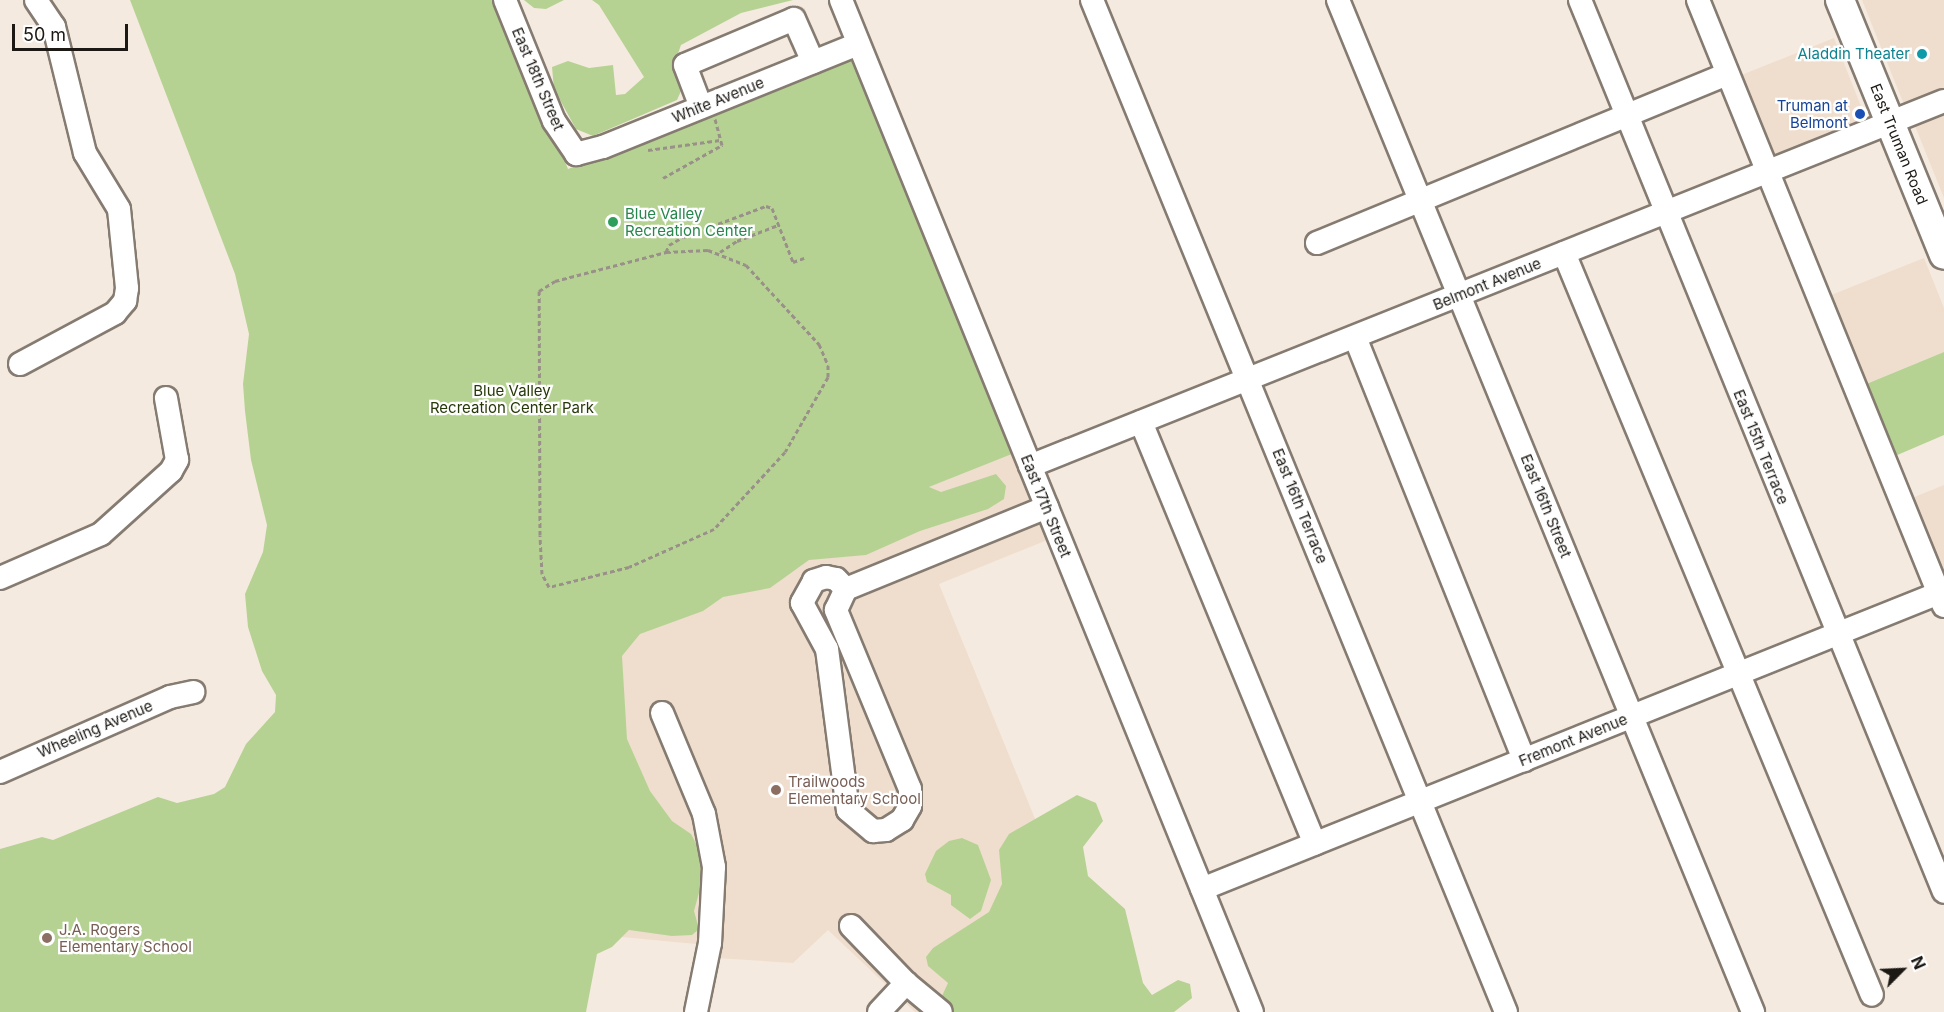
<!DOCTYPE html>
<style>
body{margin:0}
#map{position:relative;width:1944px;height:1012px;overflow:hidden;background:#f5eadf;font-family:Inter,sans-serif}
div>[style]{position:absolute}
.built>*{inset:0;background:#efdecd}
.green>*{inset:0;background:#b6d293}
.path>*{height:3px;margin-top:-1.5px;transform-origin:0;background:repeating-linear-gradient(90deg,#999189 0 4.5px,transparent 0 7.5px)}
.roads{filter:drop-shadow(2px 0 #857b71) drop-shadow(-2px 0 #857b71) drop-shadow(0 2px #857b71) drop-shadow(0 -2px #857b71)}
.minor>*{height:22px;margin:-11px;padding:0 11px;transform-origin:11px;border-radius:11px;background:#fff}
.major>*{height:28px;margin:-14px;padding:0 14px;transform-origin:14px;border-radius:14px;background:#fff}
.dots>*{width:16px;height:16px;translate:-50% -50%;box-sizing:border-box;border:3px solid #fff;border-radius:50%}
span{translate:-50% -50%;white-space:nowrap;text-align:center;line-height:1.15;-webkit-text-stroke:4.5px #fff;paint-order:stroke}
.culture-label{font-size:15px;color:#0d838f}
.right{translate:-100% -50%;text-align:right}
.street-label{font-size:15px;color:#1c1915}
.transit-label{font-size:15px;color:#164399}
.leisure-label{font-size:15px;color:#27864d}
.left{translate:0 -50%;text-align:left}
.park-label{font-size:15px;color:#273908}
.education-label{font-size:15px;color:#785e54}
.north{position:absolute;left:1872px;top:940px;width:60px;height:60px;-webkit-text-stroke:4px #fff;paint-order:stroke;rotate:66deg;font-size:16px;font-weight:700;line-height:24px;text-align:center;color:#1c1915}
.north::after{content:'';display:block;margin:auto;width:21px;height:27px;background:#1c1915;clip-path:polygon(50% 0,100% 100%,50% 72%,0 100%)}
.scale{position:absolute;left:12px;top:24px;width:116px;height:27px;box-sizing:border-box;border:3px solid #1c1915;border-top:0;padding-left:8px;font-size:18px;line-height:21px;white-space:nowrap;color:#1c1915;-webkit-text-stroke:4px #fff;paint-order:stroke}
</style>
<div id="map">
<div class="built">
<div style="clip-path:polygon(1862px 0,1944px 0,1944px 91px,1912px 105px,1903px 102px)"></div>
<div style="clip-path:polygon(1834px 38px,1866px 119px,1864px 125px,1769px 161px,1734px 78px)"></div>
<div style="clip-path:polygon(1944px 111px,1944px 198px,1915px 126px,1917px 121px)"></div>
<div style="clip-path:polygon(1924px 258px,1944px 308px,1944px 352px,1851px 390px,1816px 301px)"></div>
<div style="clip-path:polygon(1017px 452px,1052px 538px,939px 584px,1114px 1012px,915px 1012px,828px 930px,793px 963px,716px 958px,717px 946px,611px 936px,479px 666px)"></div>
<div style="clip-path:polygon(1944px 485px,1944px 582px,1907px 500px)"></div>
</div>
<div class="green">
<div style="clip-path:polygon(130px 0,500px 0,568px 169px,849px 59px,856px 61px,1017px 452px,929px 487px,941px 492px,996px 474px,1006px 486px,1004px 499px,988px 509px,920px 531px,866px 555px,809px 560px,770px 588px,723px 597px,703px 611px,640px 634px,622px 656px,627px 739px,650px 791px,672px 821px,691px 834px,702px 855px,703px 878px,694px 911px,699px 929px,692px 935px,672px 936px,629px 930px,612px 947px,597px 954px,586px 1012px,0 1012px,0 849px,42px 837px,53px 840px,158px 797px,177px 803px,214px 794px,225px 787px,246px 744px,275px 712px,276px 695px,262px 671px,248px 627px,245px 594px,263px 552px,267px 525px,251px 460px,245px 411px,243px 384px,249px 334px,235px 274px)"></div>
<div style="clip-path:polygon(524px 0,564px 0,546px 9px,534px 8px)"></div>
<div style="clip-path:polygon(592px 0,793px 0,741px 13px,681px 45px,673px 68px,681px 91px,677px 100px,593px 136px,576px 129px,554px 89px,552px 67px,568px 61px,589px 68px,613px 65px,616px 95px,625px 94px,644px 77px,599px 5px)"></div>
<div style="clip-path:polygon(1944px 352px,1944px 435px,1888px 459px,1859px 387px)"></div>
<div style="clip-path:polygon(1077px 795px,1096px 803px,1103px 821px,1083px 847px,1088px 876px,1125px 909px,1143px 983px,1152px 995px,1178px 980px,1190px 984px,1192px 998px,1174px 1012px,918px 1012px,941px 998px,948px 983px,928px 966px,926px 957px,933px 948px,989px 912px,1002px 884px,999px 850px,1009px 834px)"></div>
<div style="clip-path:polygon(962px 838px,978px 845px,991px 880px,981px 911px,970px 919px,951px 905px,951px 895px,927px 882px,925px 874px,936px 851px,949px 841px)"></div>
</div>
<div class="path">
<div style="left:648px;top:150px;width:73px;rotate:-7.9deg"></div>
<div style="left:663px;top:178px;width:68px;rotate:-29.2deg"></div>
<div style="left:722px;top:145px;width:27px;rotate:-105deg"></div>
<div style="left:666px;top:252px;width:42px;rotate:-2.7deg"></div>
<div style="left:708px;top:250px;width:41px;rotate:21.5deg"></div>
<div style="left:746px;top:265px;width:108px;rotate:47.3deg"></div>
<div style="left:819px;top:344px;width:23px;rotate:67deg"></div>
<div style="left:828px;top:365px;width:12px;rotate:90deg"></div>
<div style="left:828px;top:377px;width:86px;rotate:119.8deg"></div>
<div style="left:785px;top:452px;width:105px;rotate:132.7deg"></div>
<div style="left:714px;top:529px;width:93px;rotate:155.9deg"></div>
<div style="left:629px;top:567px;width:82px;rotate:166deg"></div>
<div style="left:549px;top:587px;width:15px;rotate:-118deg"></div>
<div style="left:542px;top:574px;width:39px;rotate:-93deg"></div>
<div style="left:540px;top:535px;width:244px;rotate:-90.2deg"></div>
<div style="left:539px;top:291px;width:19px;rotate:-32deg"></div>
<div style="left:555px;top:281px;width:115px;rotate:-14.6deg"></div>
<div style="left:666px;top:252px;width:8px;rotate:-67deg"></div>
<div style="left:669px;top:245px;width:16px;rotate:-30deg"></div>
<div style="left:683px;top:237px;width:89px;rotate:-20.5deg"></div>
<div style="left:766px;top:206px;width:6px;rotate:18deg"></div>
<div style="left:772px;top:208px;width:58px;rotate:68.7deg"></div>
<div style="left:793px;top:262px;width:12px;rotate:-20deg"></div>
<div style="left:720px;top:252px;width:20px;rotate:-33deg"></div>
<div style="left:737px;top:241px;width:44px;rotate:-21.3deg"></div>
</div>
<div class="roads">
<div class="minor">
<div style="left:505px;top:0;width:131px;rotate:68deg"></div>
<div style="left:554px;top:121px;width:40px;rotate:56deg"></div>
<div style="left:576px;top:154px;width:28px;rotate:-15deg"></div>
<div style="left:603px;top:147px;width:275px;rotate:-22deg"></div>
<div style="left:841px;top:0;width:1092px;rotate:67.9deg"></div>
<div style="left:1092px;top:0;width:1093px;rotate:67.75deg"></div>
<div style="left:1338px;top:0;width:1094px;rotate:67.7deg"></div>
<div style="left:1580px;top:0;width:963px;rotate:67.8deg"></div>
<div style="left:1698px;top:0;width:654px;rotate:67.91deg"></div>
<div style="left:701px;top:107px;width:45px;rotate:-110.9deg"></div>
<div style="left:685px;top:65px;width:118px;rotate:-22.9deg"></div>
<div style="left:794px;top:19px;width:47px;rotate:66.2deg"></div>
<div style="left:1317px;top:243px;width:444px;rotate:-22.4deg"></div>
<div style="left:1564px;top:253px;width:803px;rotate:67.46deg"></div>
<div style="left:1355px;top:337px;width:456px;rotate:68.2deg"></div>
<div style="left:20px;top:364px;width:108px;rotate:-28.2deg"></div>
<div style="left:115px;top:313px;width:16px;rotate:-50deg"></div>
<div style="left:125px;top:301px;width:13px;rotate:-81deg"></div>
<div style="left:127px;top:288px;width:79px;rotate:-95.8deg"></div>
<div style="left:119px;top:209px;width:66px;rotate:-121.3deg"></div>
<div style="left:85px;top:153px;width:130px;rotate:-103.8deg"></div>
<div style="left:54px;top:27px;width:32px;rotate:-124deg"></div>
<div style="left:1141px;top:422px;width:456px;rotate:67.6deg"></div>
<div style="left:1030px;top:466px;width:984px;rotate:-21.77deg"></div>
<div style="left:0;top:578px;width:110px;rotate:-23.5deg"></div>
<div style="left:101px;top:534px;width:94px;rotate:-42deg"></div>
<div style="left:171px;top:471px;width:13px;rotate:-61deg"></div>
<div style="left:177px;top:460px;width:63px;rotate:-100.1deg"></div>
<div style="left:846px;top:589px;width:14px;rotate:-135deg"></div>
<div style="left:836px;top:579px;width:10px;rotate:-169deg"></div>
<div style="left:826px;top:577px;width:13px;rotate:162deg"></div>
<div style="left:814px;top:581px;width:25px;rotate:119deg"></div>
<div style="left:802px;top:603px;width:52px;rotate:61.5deg"></div>
<div style="left:827px;top:649px;width:162px;rotate:82.6deg"></div>
<div style="left:848px;top:810px;width:33px;rotate:40deg"></div>
<div style="left:873px;top:831px;width:13px;rotate:-4deg"></div>
<div style="left:886px;top:830px;width:19px;rotate:-32deg"></div>
<div style="left:902px;top:820px;width:16px;rotate:-60deg"></div>
<div style="left:910px;top:806px;width:17px;rotate:-90deg"></div>
<div style="left:910px;top:789px;width:194px;rotate:-112.5deg"></div>
<div style="left:836px;top:610px;width:23px;rotate:-65deg"></div>
<div style="left:846px;top:589px;width:217px;rotate:-22.2deg"></div>
<div style="left:662px;top:713px;width:109px;rotate:67.4deg"></div>
<div style="left:704px;top:814px;width:54px;rotate:79.3deg"></div>
<div style="left:714px;top:867px;width:76px;rotate:93deg"></div>
<div style="left:710px;top:943px;width:70px;rotate:101.5deg"></div>
<div style="left:0;top:772px;width:186px;rotate:-23.8deg"></div>
<div style="left:170px;top:697px;width:24px;rotate:-12deg"></div>
<div style="left:1202px;top:889px;width:800px;rotate:-21.88deg"></div>
<div style="left:851px;top:926px;width:79px;rotate:46deg"></div>
<div style="left:906px;top:983px;width:45px;rotate:39.6deg"></div>
<div style="left:879px;top:1012px;width:40px;rotate:-47deg"></div>
</div>
<div class="major">
<div style="left:1840px;top:0;width:275px;rotate:67.8deg"></div>
</div>
</div>
<div class="dots">
<div style="left:1922px;top:54px;background:#0f9aa8"></div>
<div style="left:1860px;top:114px;background:#1a4fb4"></div>
<div style="left:613px;top:222px;background:#2e9e5b"></div>
<div style="left:776px;top:790px;background:#8d6e63"></div>
<div style="left:47px;top:938px;background:#8d6e63"></div>
</div>
<div class="culture-label">
<span class="right" style="left:1910px;top:54px">Aladdin Theater</span>
</div>
<div class="street-label">
<span style="left:538px;top:79px;rotate:67deg">East 18th Street</span>
<span style="left:718px;top:100px;rotate:-22deg">White Avenue</span>
<span style="left:1899px;top:144px;rotate:68deg">East Truman Road</span>
<span style="left:1487px;top:284px;rotate:-22deg">Belmont Avenue</span>
<span style="left:1761px;top:447px;rotate:68deg">East 15th Terrace</span>
<span style="left:1046px;top:506px;rotate:68deg">East 17th Street</span>
<span style="left:1300px;top:506px;rotate:68deg">East 16th Terrace</span>
<span style="left:1546px;top:506px;rotate:68deg">East 16th Street</span>
<span style="left:95px;top:729px;rotate:-23deg">Wheeling Avenue</span>
<span style="left:1573px;top:740px;rotate:-22deg">Fremont Avenue</span>
</div>
<div class="transit-label">
<span class="right" style="left:1848px;top:114px">Truman at<br>Belmont</span>
</div>
<div class="leisure-label">
<span class="left" style="left:625px;top:222px">Blue Valley<br>Recreation Center</span>
</div>
<div class="park-label">
<span style="left:512px;top:399px">Blue Valley<br>Recreation Center Park</span>
</div>
<div class="education-label">
<span class="left" style="left:788px;top:790px">Trailwoods<br>Elementary School</span>
<span class="left" style="left:59px;top:938px">J.A. Rogers<br>Elementary School</span>
</div>
<div class="north">N</div>
<div class="scale">50 m</div>
</div>
